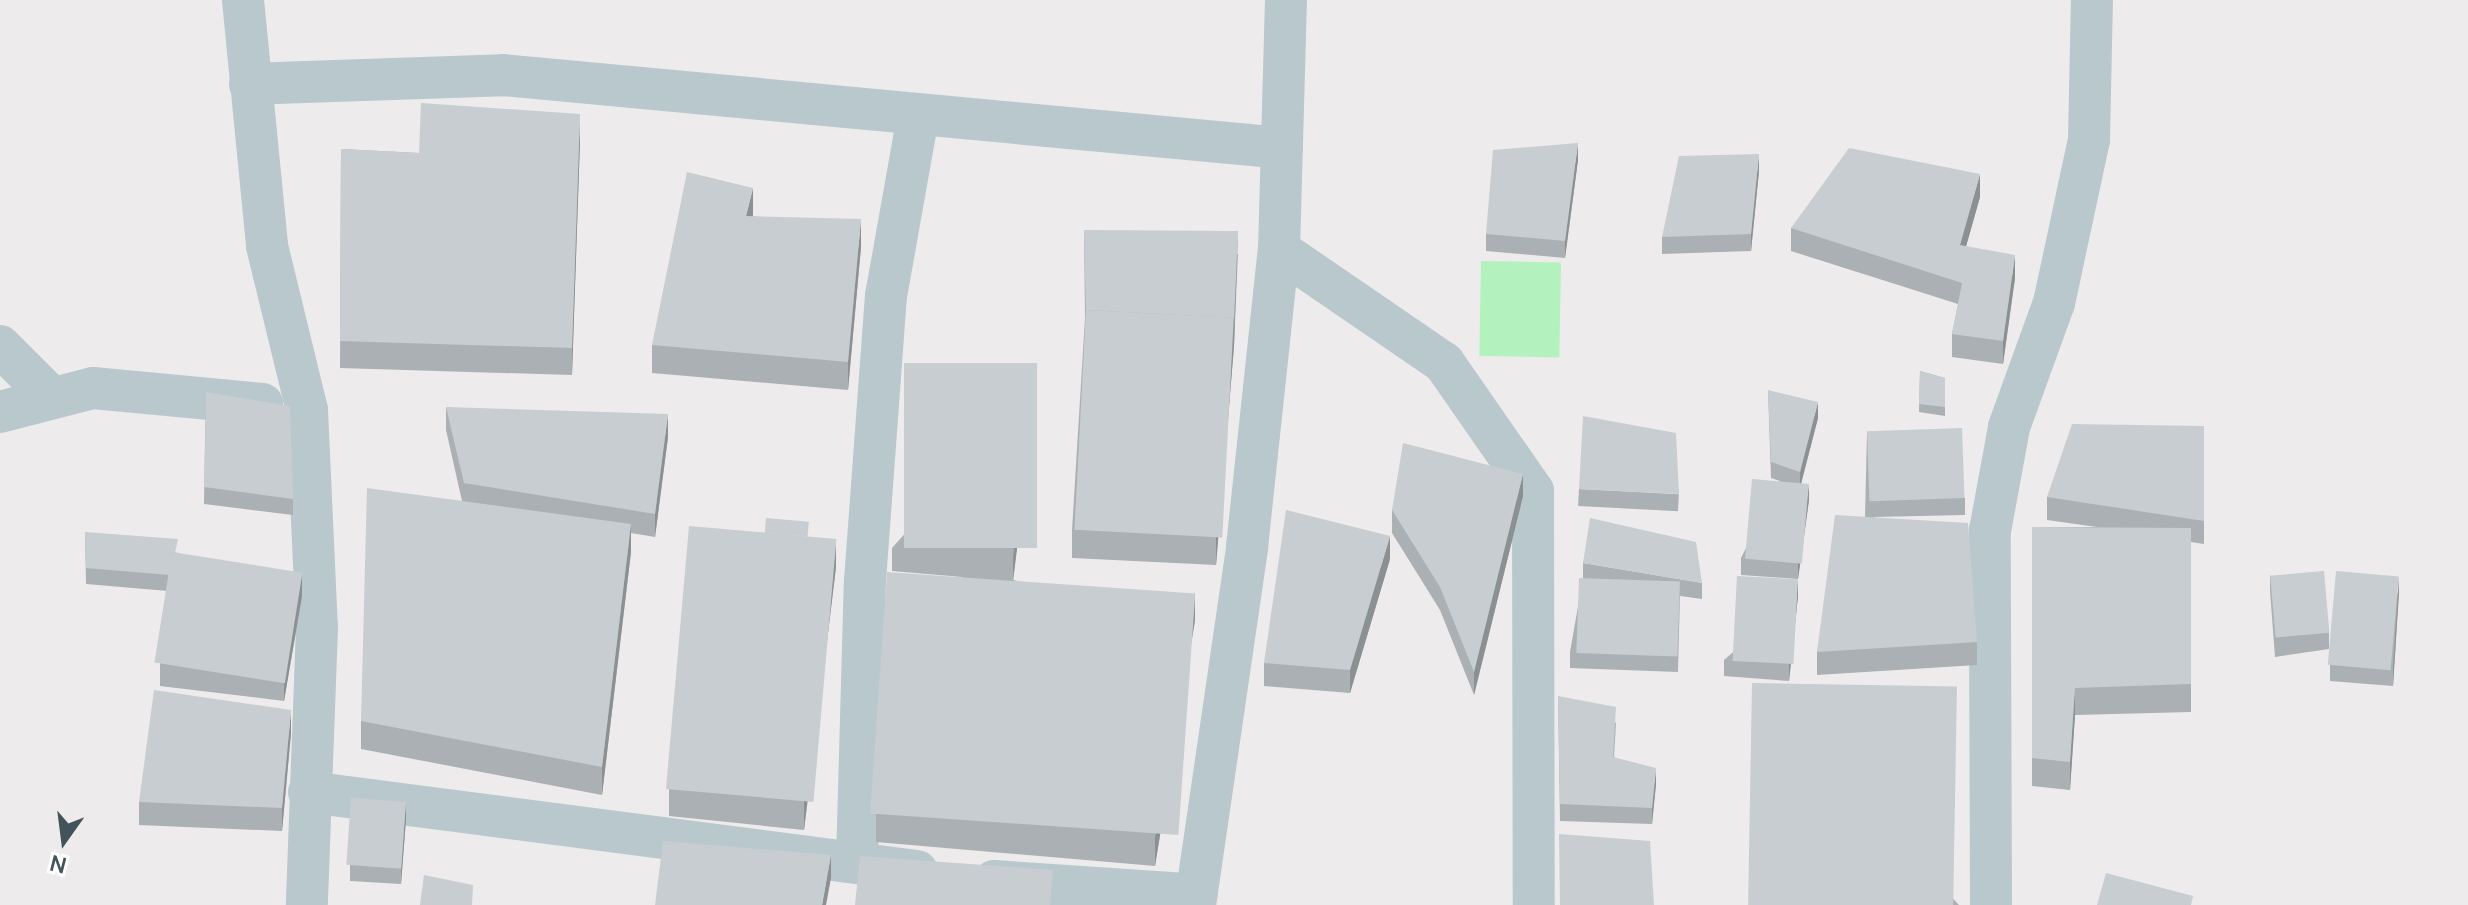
<!DOCTYPE html>
<style>
body{margin:0}
#map{position:relative;width:2468px;height:905px;overflow:hidden;background:#eeebec;font-family:Manrope,sans-serif}
div>[style]{position:absolute}
.green>*{inset:0;background:#b3f2be;transform-origin:0 0}
.minor>*{height:42px;margin:-21px;padding:0 21px;transform-origin:21px;border-radius:21px;background:#b8c8cd}
.wall>*{inset:0;background:#abb0b4;transform-origin:0 0}
.shaded-wall>*{inset:0;background:#8b9092}
.building>*{inset:0;background:#c7cdd1;transform-origin:0 0}
span{translate:-50% -50%;white-space:nowrap;text-align:center;line-height:1.15;-webkit-text-stroke:7px #fff;paint-order:stroke}
.north{position:absolute;left:24px;top:801px;width:80px;height:80px;-webkit-text-stroke:6px #fff;paint-order:stroke;rotate:194deg;font-size:22px;font-weight:700;line-height:32px;text-align:center;color:#42545a}
.north::after{content:'';display:block;margin:auto;width:28px;height:36px;background:#42545a;clip-path:polygon(50% 0,100% 100%,50% 72%,0 100%)}
</style>
<div id="map">
<div class="green">
<div style="left:1481px;top:261px;width:80px;height:95px;rotate:1deg"></div>
</div>
<div class="minor">
<div style="left:243px;top:0;width:247px;rotate:84.4deg"></div>
<div style="left:267px;top:246px;width:169px;rotate:76.3deg"></div>
<div style="left:307px;top:410px;width:217px;rotate:87.4deg"></div>
<div style="left:317px;top:627px;width:278px;rotate:92.1deg"></div>
<div style="left:250px;top:84px;width:253px;rotate:-2deg"></div>
<div style="left:503px;top:75px;width:782px;rotate:5.35deg"></div>
<div style="left:1279px;top:250px;width:200px;rotate:34.4deg"></div>
<div style="left:1444px;top:363px;width:156px;rotate:55.2deg"></div>
<div style="left:1533px;top:491px;width:414px;rotate:89.9deg"></div>
<div style="left:0;top:346px;width:71px;rotate:45deg"></div>
<div style="left:0;top:412px;width:96px;rotate:-14.5deg"></div>
<div style="left:93px;top:388px;width:170px;rotate:5.4deg"></div>
<div style="left:309px;top:792px;width:613px;rotate:7.4deg"></div>
<div style="left:857px;top:862px;width:281px;rotate:-88.4deg"></div>
<div style="left:865px;top:581px;width:286px;rotate:-85.8deg"></div>
<div style="left:886px;top:296px;width:183px;rotate:-79.9deg"></div>
<div style="left:994px;top:881px;width:203px;rotate:3.9deg"></div>
<div style="left:1195px;top:905px;width:362px;rotate:-81.7deg"></div>
<div style="left:1247px;top:547px;width:299px;rotate:-83.9deg"></div>
<div style="left:1279px;top:250px;width:250px;rotate:-88.4deg"></div>
<div style="left:1991px;top:905px;width:374px;rotate:-90.2deg"></div>
<div style="left:1990px;top:531px;width:106px;rotate:-79.6deg"></div>
<div style="left:2009px;top:427px;width:132px;rotate:-70.1deg"></div>
<div style="left:2054px;top:303px;width:167px;rotate:-77.9deg"></div>
<div style="left:2089px;top:140px;width:140px;rotate:-88.8deg"></div>
</div>
<div class="wall">
<div style="clip-path:polygon(580px 141px,572px 375px,340px 368px,341px 149px,419px 153px)"></div>
<div style="clip-path:polygon(1578px 160px,1565px 258px,1486px 251px,1486px 234px)"></div>
<div style="clip-path:polygon(1759px 171px,1751px 251px,1662px 254px,1662px 237px)"></div>
<div style="clip-path:polygon(1980px 197px,1966px 246px,2015px 278px,2003px 364px,1952px 357px,1952px 334px,1958px 304px,1791px 251px,1791px 228px)"></div>
<div style="clip-path:polygon(753px 216px,861px 247px,848px 390px,652px 373px,652px 345px)"></div>
<div style="clip-path:polygon(1084px 230px,1238px 254px,1234px 346px,1216px 565px,1072px 558px,1072px 530px,1085px 318px)"></div>
<div style="clip-path:polygon(1920px 371px,1945px 378px,1945px 416px,1919px 412px)"></div>
<div style="clip-path:polygon(1037px 387px,1013px 580px,1195px 620px,1155px 866px,876px 842px,876px 814px,962px 577px,892px 571px,892px 548px)"></div>
<div style="clip-path:polygon(1768px 390px,1818px 418px,1801px 483px,1809px 500px,1798px 579px,1741px 575px,1741px 558px,1780px 481px,1771px 478px)"></div>
<div style="clip-path:polygon(206px 392px,293px 499px,293px 515px,204px 504px)"></div>
<div style="clip-path:polygon(446px 407px,668px 437px,655px 537px,631px 533px,631px 552px,602px 795px,361px 749px,361px 721px,462px 501px,446px 430px)"></div>
<div style="clip-path:polygon(2204px 426px,2204px 544px,2191px 542px,2191px 712px,2075px 715px,2070px 790px,2032px 786px,2032px 527px,2097px 527px,2047px 520px,2047px 497px)"></div>
<div style="clip-path:polygon(1867px 432px,1965px 498px,1965px 515px,1874px 517px,1977px 642px,1977px 665px,1817px 675px,1817px 652px,1865px 517px)"></div>
<div style="left:1579px;top:489px;width:100px;height:17px;rotate:3deg"></div>
<div style="clip-path:polygon(1523px 496px,1474px 695px,1440px 610px,1392px 533px,1392px 510px)"></div>
<div style="clip-path:polygon(85px 532px,178px 553px,302px 596px,284px 701px,160px 686px,160px 663px,168px 591px,86px 584px)"></div>
<div style="clip-path:polygon(809px 537px,836px 567px,804px 830px,669px 816px,669px 789px)"></div>
<div style="clip-path:polygon(1390px 559px,1350px 693px,1264px 686px,1264px 663px)"></div>
<div style="clip-path:polygon(1583px 563px,1702px 583px,1702px 599px,1680px 596px,1678px 672px,1570px 668px,1570px 652px,1583px 578px)"></div>
<div style="clip-path:polygon(2270px 575px,2329px 633px,2329px 649px,2275px 657px,2270px 591px)"></div>
<div style="clip-path:polygon(2399px 592px,2393px 686px,2330px 681px,2330px 665px)"></div>
<div style="clip-path:polygon(1798px 596px,1789px 681px,1724px 676px,1724px 660px)"></div>
<div style="clip-path:polygon(1752px 683px,1959px 905px,1770px 905px,1752px 711px)"></div>
<div style="clip-path:polygon(1558px 696px,1616px 723px,1614px 757px,1656px 784px,1652px 824px,1560px 821px)"></div>
<div style="clip-path:polygon(291px 733px,282px 831px,139px 825px,139px 802px)"></div>
<div style="clip-path:polygon(406px 819px,401px 884px,350px 881px,350px 865px)"></div>
</div>
<div class="shaded-wall">
<div style="clip-path:polygon(580px 114px,580px 141px,572px 375px,572px 348px)"></div>
<div style="clip-path:polygon(1578px 143px,1578px 160px,1565px 258px,1565px 241px)"></div>
<div style="clip-path:polygon(1759px 154px,1759px 171px,1751px 251px,1751px 234px)"></div>
<div style="clip-path:polygon(1980px 174px,1980px 197px,1960px 268px,1960px 245px)"></div>
<div style="clip-path:polygon(753px 188px,753px 215px,746px 244px,746px 216px)"></div>
<div style="clip-path:polygon(861px 219px,861px 247px,848px 390px,848px 362px)"></div>
<div style="clip-path:polygon(1238px 231px,1234px 346px,1216px 565px,1216px 537px)"></div>
<div style="clip-path:polygon(2015px 255px,2015px 278px,2003px 364px,2003px 341px)"></div>
<div style="clip-path:polygon(1037px 364px,1037px 387px,1013px 581px,1013px 558px)"></div>
<div style="clip-path:polygon(1818px 402px,1818px 418px,1800px 488px,1800px 472px)"></div>
<div style="clip-path:polygon(668px 414px,668px 437px,655px 537px,655px 514px)"></div>
<div style="clip-path:polygon(1523px 474px,1523px 496px,1474px 695px,1474px 672px)"></div>
<div style="clip-path:polygon(1809px 484px,1809px 500px,1798px 579px,1798px 563px)"></div>
<div style="clip-path:polygon(631px 524px,631px 552px,602px 795px,602px 767px)"></div>
<div style="clip-path:polygon(1390px 536px,1390px 559px,1350px 693px,1350px 670px)"></div>
<div style="clip-path:polygon(836px 540px,836px 567px,804px 830px,804px 802px)"></div>
<div style="clip-path:polygon(302px 573px,302px 596px,284px 701px,284px 678px)"></div>
<div style="clip-path:polygon(2399px 576px,2399px 592px,2393px 686px,2393px 669px)"></div>
<div style="clip-path:polygon(1798px 579px,1798px 596px,1789px 681px,1789px 665px)"></div>
<div style="clip-path:polygon(1195px 592px,1195px 620px,1155px 866px,1155px 838px)"></div>
<div style="clip-path:polygon(2075px 688px,2075px 715px,2070px 790px,2070px 762px)"></div>
<div style="clip-path:polygon(291px 710px,291px 733px,282px 831px,282px 808px)"></div>
<div style="clip-path:polygon(1656px 768px,1656px 784px,1652px 824px,1652px 808px)"></div>
<div style="clip-path:polygon(406px 802px,406px 819px,401px 884px,401px 868px)"></div>
<div style="clip-path:polygon(831px 855px,831px 878px,826px 905px,822px 905px)"></div>
</div>
<div class="building">
<div style="clip-path:polygon(421px 103px,580px 114px,572px 348px,340px 341px,341px 149px,419px 153px)"></div>
<div style="clip-path:polygon(1578px 143px,1565px 241px,1486px 234px,1493px 150px)"></div>
<div style="clip-path:polygon(1849px 148px,1980px 174px,1960px 245px,2015px 255px,2003px 341px,1952px 334px,1962px 283px,1791px 228px)"></div>
<div style="clip-path:polygon(1759px 154px,1751px 234px,1662px 237px,1679px 156px)"></div>
<div style="clip-path:polygon(687px 172px,753px 188px,746px 216px,861px 219px,848px 362px,652px 345px)"></div>
<div style="clip-path:polygon(1084px 230px,1238px 231px,1234px 323px,1234px 318px,1086px 310px,1086px 312px)"></div>
<div style="left:1086px;top:310px;width:148px;height:220px;rotate:3deg"></div>
<div style="left:904px;top:363px;width:133px;height:185px"></div>
<div style="clip-path:polygon(1920px 371px,1945px 378px,1945px 407px,1919px 404px)"></div>
<div style="clip-path:polygon(1768px 390px,1818px 402px,1800px 472px,1771px 462px)"></div>
<div style="clip-path:polygon(206px 392px,290px 406px,293px 499px,204px 487px)"></div>
<div style="clip-path:polygon(446px 407px,668px 414px,655px 514px,464px 483px)"></div>
<div style="clip-path:polygon(1583px 416px,1676px 433px,1679px 494px,1579px 489px)"></div>
<div style="clip-path:polygon(2072px 424px,2204px 426px,2204px 521px,2047px 497px)"></div>
<div style="left:1962px;top:428px;width:70px;height:95px;rotate:88deg"></div>
<div style="clip-path:polygon(1403px 443px,1523px 474px,1474px 672px,1440px 587px,1392px 510px)"></div>
<div style="left:1752px;top:479px;width:57px;height:80px;rotate:5deg"></div>
<div style="clip-path:polygon(367px 488px,631px 524px,602px 767px,361px 721px)"></div>
<div style="clip-path:polygon(1286px 510px,1390px 536px,1350px 670px,1264px 663px)"></div>
<div style="clip-path:polygon(1835px 515px,1968px 523px,1977px 642px,1817px 652px)"></div>
<div style="left:766px;top:518px;width:43px;height:15px;rotate:5deg"></div>
<div style="clip-path:polygon(1590px 518px,1696px 542px,1702px 583px,1583px 563px)"></div>
<div style="left:689px;top:526px;width:148px;height:264px;rotate:5deg"></div>
<div style="clip-path:polygon(2032px 527px,2191px 528px,2191px 684px,2075px 688px,2070px 762px,2032px 758px)"></div>
<div style="clip-path:polygon(85px 532px,178px 539px,175px 553px,172px 552px,170px 575px,86px 568px)"></div>
<div style="left:172px;top:552px;width:132px;height:112px;rotate:9deg"></div>
<div style="left:2324px;top:571px;width:62px;height:54px;rotate:85deg"></div>
<div style="left:2336px;top:571px;width:63px;height:94px;rotate:5deg"></div>
<div style="left:887px;top:572px;width:309px;height:242px;rotate:4deg"></div>
<div style="left:1737px;top:576px;width:61px;height:85px;rotate:3deg"></div>
<div style="left:1579px;top:578px;width:101px;height:75px;rotate:2deg"></div>
<div style="left:1752px;top:683px;width:205px;height:223px;rotate:1deg"></div>
<div style="clip-path:polygon(154px 690px,291px 710px,282px 808px,139px 802px)"></div>
<div style="clip-path:polygon(1558px 696px,1616px 707px,1613px 757px,1656px 768px,1652px 808px,1560px 804px)"></div>
<div style="left:351px;top:798px;width:55px;height:67px;rotate:4deg"></div>
<div style="clip-path:polygon(1559px 834px,1650px 841px,1654px 905px,1560px 905px)"></div>
<div style="clip-path:polygon(663px 841px,831px 855px,822px 905px,655px 905px)"></div>
<div style="clip-path:polygon(860px 856px,1053px 870px,1050px 905px,855px 905px)"></div>
<div style="clip-path:polygon(2106px 873px,2193px 896px,2191px 905px,2097px 905px)"></div>
<div style="clip-path:polygon(424px 875px,473px 885px,472px 905px,420px 905px)"></div>
</div>
<div class="north">N</div>
</div>
